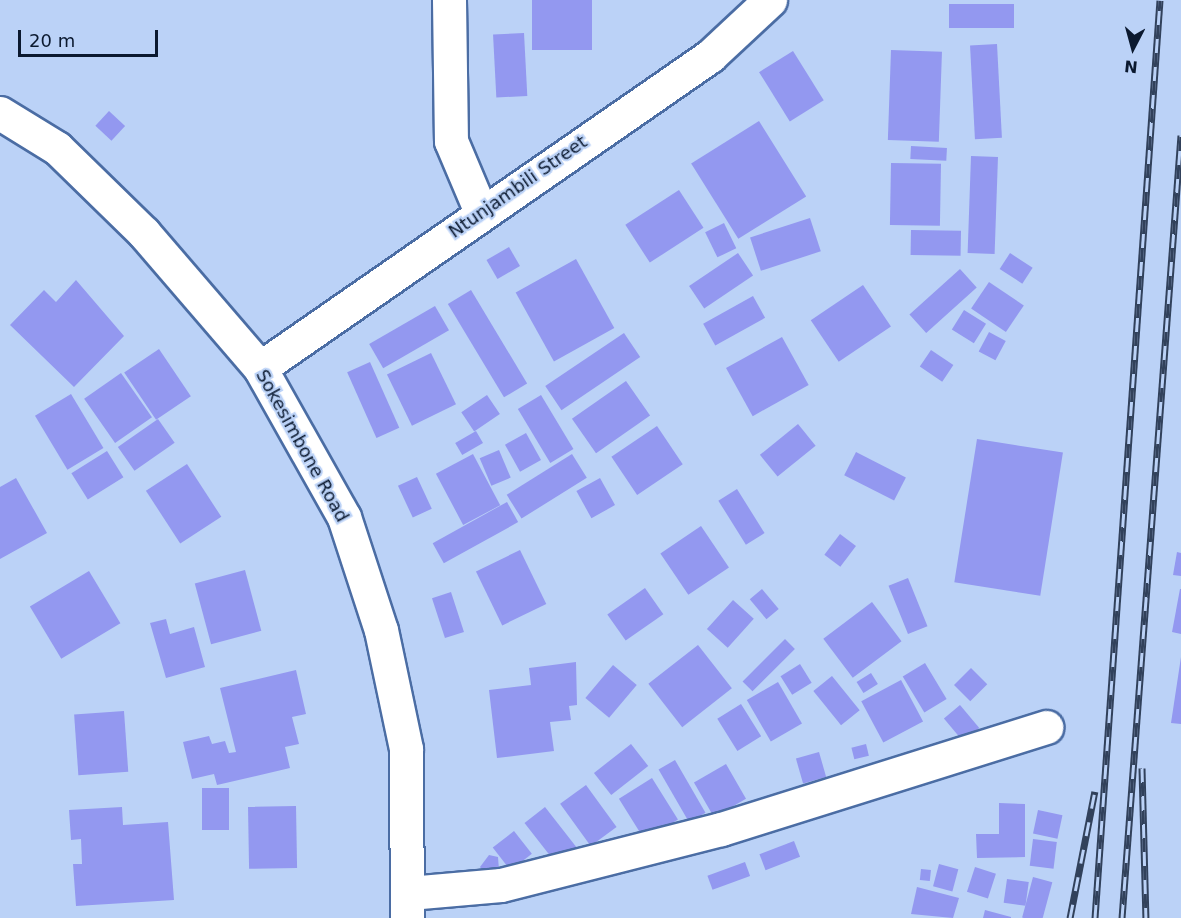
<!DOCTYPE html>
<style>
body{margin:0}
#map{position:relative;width:1181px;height:918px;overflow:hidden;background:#bbd2f7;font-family:"DejaVu Sans",sans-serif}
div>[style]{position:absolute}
.building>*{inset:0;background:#9398f0;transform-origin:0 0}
.roads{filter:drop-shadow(2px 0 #4b6da4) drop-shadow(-2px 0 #4b6da4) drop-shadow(0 2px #4b6da4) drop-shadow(0 -2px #4b6da4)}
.minor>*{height:33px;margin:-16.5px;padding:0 16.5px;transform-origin:16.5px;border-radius:16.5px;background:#fff}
.rail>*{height:7px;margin-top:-3.5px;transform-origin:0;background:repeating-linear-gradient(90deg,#bbd2f7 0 14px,#31415b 0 28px);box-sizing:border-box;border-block:2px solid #31415b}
span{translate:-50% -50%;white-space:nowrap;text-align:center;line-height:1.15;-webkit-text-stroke:4.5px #bbd2f7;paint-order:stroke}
.street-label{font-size:18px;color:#0b192f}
.north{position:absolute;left:1103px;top:18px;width:60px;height:60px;-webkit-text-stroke:4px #bbd2f7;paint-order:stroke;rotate:186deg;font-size:16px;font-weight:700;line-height:24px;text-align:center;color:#0b192f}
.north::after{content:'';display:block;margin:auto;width:21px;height:27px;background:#0b192f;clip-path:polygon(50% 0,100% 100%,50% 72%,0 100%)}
.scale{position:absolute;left:18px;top:30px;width:140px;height:27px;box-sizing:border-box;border:3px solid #0b192f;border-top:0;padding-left:8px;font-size:18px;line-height:21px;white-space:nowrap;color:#0b192f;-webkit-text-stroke:4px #bbd2f7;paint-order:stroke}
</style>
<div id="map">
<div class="building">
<div style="left:532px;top:0;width:60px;height:50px"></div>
<div style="left:949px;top:4px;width:65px;height:24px"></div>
<div style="left:524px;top:33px;width:63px;height:31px;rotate:87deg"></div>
<div style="left:997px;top:44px;width:94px;height:27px;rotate:87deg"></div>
<div style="left:891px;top:50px;width:51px;height:90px;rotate:2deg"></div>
<div style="left:793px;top:51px;width:58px;height:40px;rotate:58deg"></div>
<div style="left:109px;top:111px;width:22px;height:20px;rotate:43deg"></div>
<div style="left:759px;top:121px;width:89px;height:80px;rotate:58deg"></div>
<div style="left:911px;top:146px;width:36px;height:13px;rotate:3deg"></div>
<div style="left:971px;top:156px;width:27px;height:97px;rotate:2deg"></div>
<div style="left:891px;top:163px;width:50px;height:62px;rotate:1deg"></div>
<div style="left:679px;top:190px;width:45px;height:64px;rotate:57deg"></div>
<div style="left:810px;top:218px;width:35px;height:63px;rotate:72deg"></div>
<div style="left:724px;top:223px;width:28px;height:21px;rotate:64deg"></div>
<div style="left:911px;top:230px;width:50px;height:25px;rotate:1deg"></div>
<div style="left:509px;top:247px;width:22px;height:26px;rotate:60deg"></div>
<div style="left:738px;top:253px;width:27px;height:59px;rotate:56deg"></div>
<div style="left:1010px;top:253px;width:27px;height:19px;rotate:33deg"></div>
<div style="left:576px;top:259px;width:79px;height:69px;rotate:61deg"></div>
<div style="left:960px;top:269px;width:25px;height:68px;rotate:48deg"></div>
<div style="clip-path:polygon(76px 280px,124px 336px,74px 387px,10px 325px,44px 290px,56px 302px)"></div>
<div style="left:989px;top:282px;width:42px;height:32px;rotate:34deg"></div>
<div style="left:863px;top:285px;width:50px;height:63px;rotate:56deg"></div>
<div style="left:471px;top:290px;width:109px;height:27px;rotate:59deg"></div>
<div style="left:753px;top:296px;width:25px;height:57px;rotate:61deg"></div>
<div style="left:435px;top:306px;width:28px;height:76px;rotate:60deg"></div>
<div style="left:964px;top:310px;width:26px;height:23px;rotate:32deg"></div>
<div style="left:989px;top:332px;width:19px;height:22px;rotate:28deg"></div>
<div style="left:624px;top:333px;width:29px;height:95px;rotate:56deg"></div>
<div style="left:782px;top:337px;width:55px;height:64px;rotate:61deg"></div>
<div style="left:159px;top:349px;width:57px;height:42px;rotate:56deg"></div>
<div style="left:931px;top:350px;width:27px;height:20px;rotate:34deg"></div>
<div style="left:431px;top:353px;width:57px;height:49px;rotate:64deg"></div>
<div style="left:370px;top:362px;width:72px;height:25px;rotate:66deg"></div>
<div style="left:121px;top:373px;width:54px;height:45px;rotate:55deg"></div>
<div style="left:626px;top:381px;width:42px;height:66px;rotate:55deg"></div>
<div style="left:71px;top:394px;width:63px;height:42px;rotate:59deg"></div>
<div style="left:487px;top:395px;width:23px;height:31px;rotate:56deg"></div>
<div style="left:541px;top:395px;width:63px;height:27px;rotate:59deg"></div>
<div style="left:158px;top:419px;width:29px;height:49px;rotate:55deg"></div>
<div style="left:798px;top:424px;width:28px;height:49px;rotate:51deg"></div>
<div style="left:657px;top:426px;width:46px;height:55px;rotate:56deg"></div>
<div style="left:476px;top:431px;width:14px;height:24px;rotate:60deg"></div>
<div style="left:526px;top:433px;width:31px;height:24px;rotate:61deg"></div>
<div style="left:977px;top:439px;width:87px;height:145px;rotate:9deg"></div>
<div style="left:499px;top:450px;width:30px;height:21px;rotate:67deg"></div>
<div style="left:107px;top:451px;width:31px;height:42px;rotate:58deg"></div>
<div style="left:856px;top:452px;width:56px;height:26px;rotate:27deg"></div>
<div style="left:473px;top:454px;width:58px;height:42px;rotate:62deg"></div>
<div style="left:572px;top:454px;width:28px;height:77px;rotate:58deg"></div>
<div style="left:187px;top:464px;width:63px;height:49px;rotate:57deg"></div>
<div style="left:417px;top:477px;width:35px;height:21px;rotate:65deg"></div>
<div style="clip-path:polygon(16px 478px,47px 533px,0 559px,0 487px)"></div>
<div style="left:600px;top:478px;width:31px;height:27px;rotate:61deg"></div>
<div style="left:737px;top:489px;width:52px;height:22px;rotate:58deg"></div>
<div style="left:507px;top:502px;width:23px;height:85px;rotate:61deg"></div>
<div style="left:701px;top:526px;width:50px;height:49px;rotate:56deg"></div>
<div style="left:840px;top:534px;width:20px;height:26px;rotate:37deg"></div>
<div style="left:520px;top:550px;width:60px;height:49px;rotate:64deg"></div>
<div style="clip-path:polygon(1177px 552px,1181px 553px,1181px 576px,1173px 575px)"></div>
<div style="left:245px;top:570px;width:63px;height:52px;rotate:75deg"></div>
<div style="left:89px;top:571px;width:61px;height:69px;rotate:59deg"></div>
<div style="left:908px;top:578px;width:52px;height:21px;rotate:68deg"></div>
<div style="left:645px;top:588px;width:32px;height:46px;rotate:55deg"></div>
<div style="left:762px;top:589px;width:26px;height:16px;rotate:50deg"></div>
<div style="clip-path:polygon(1180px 589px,1181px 589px,1181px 634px,1172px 632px)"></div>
<div style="left:451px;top:592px;width:42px;height:20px;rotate:72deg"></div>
<div style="left:733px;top:600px;width:28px;height:39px;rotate:42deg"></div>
<div style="left:872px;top:602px;width:49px;height:61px;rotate:53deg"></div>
<div style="clip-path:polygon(166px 619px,170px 634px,194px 627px,205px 667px,166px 678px,150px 623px)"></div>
<div style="left:785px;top:639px;width:14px;height:60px;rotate:45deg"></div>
<div style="left:698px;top:645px;width:55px;height:63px;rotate:52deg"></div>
<div style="clip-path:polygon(1181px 657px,1181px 724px,1171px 723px)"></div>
<div style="clip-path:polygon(576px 662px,577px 705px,569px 706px,571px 720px,550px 722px,554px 751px,497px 758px,489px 690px,531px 685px,529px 668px)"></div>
<div style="left:925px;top:663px;width:42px;height:26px;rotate:59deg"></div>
<div style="left:800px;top:664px;width:22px;height:23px;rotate:58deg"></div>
<div style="left:613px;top:665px;width:31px;height:43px;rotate:40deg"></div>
<div style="left:971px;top:668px;width:23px;height:24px;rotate:45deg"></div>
<div style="clip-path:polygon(296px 670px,306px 714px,292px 717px,299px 744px,285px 747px,290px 768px,217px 785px,214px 774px,192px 779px,183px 742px,209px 736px,212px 744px,225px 741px,229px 753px,236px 752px,220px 688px)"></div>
<div style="left:871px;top:673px;width:13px;height:17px;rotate:58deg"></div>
<div style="left:832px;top:676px;width:44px;height:24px;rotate:51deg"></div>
<div style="left:901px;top:680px;width:47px;height:45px;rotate:62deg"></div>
<div style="left:778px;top:682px;width:48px;height:36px;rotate:60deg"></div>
<div style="left:741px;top:704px;width:38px;height:28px;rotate:58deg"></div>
<div style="left:960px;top:705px;width:30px;height:21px;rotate:50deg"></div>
<div style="left:124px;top:711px;width:61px;height:50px;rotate:86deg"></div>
<div style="left:631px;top:744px;width:28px;height:47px;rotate:52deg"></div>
<div style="left:866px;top:744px;width:12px;height:15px;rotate:76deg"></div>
<div style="left:819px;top:752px;width:26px;height:24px;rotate:74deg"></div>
<div style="left:675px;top:760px;width:61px;height:19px;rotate:60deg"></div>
<div style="left:726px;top:764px;width:40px;height:37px;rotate:60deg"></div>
<div style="left:652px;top:778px;width:49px;height:39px;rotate:58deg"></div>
<div style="left:586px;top:785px;width:52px;height:32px;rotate:54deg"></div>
<div style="left:202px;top:788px;width:27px;height:42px"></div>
<div style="clip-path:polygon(999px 803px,1025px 804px,1025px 857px,977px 858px,976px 834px,999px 834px)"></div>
<div style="left:296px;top:806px;width:62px;height:48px;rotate:89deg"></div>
<div style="clip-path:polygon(122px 807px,123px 825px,168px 822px,174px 900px,76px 906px,73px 864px,82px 864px,81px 839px,71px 840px,69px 810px)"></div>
<div style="left:545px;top:807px;width:53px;height:26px;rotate:52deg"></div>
<div style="left:1038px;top:810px;width:25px;height:24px;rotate:12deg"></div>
<div style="left:514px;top:831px;width:29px;height:27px;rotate:52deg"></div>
<div style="left:1033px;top:839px;width:24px;height:27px;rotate:7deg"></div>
<div style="left:794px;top:841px;width:17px;height:37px;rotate:69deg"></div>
<div style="clip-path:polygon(489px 855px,498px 857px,499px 870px,484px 872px,480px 867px)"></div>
<div style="left:745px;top:862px;width:15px;height:40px;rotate:70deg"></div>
<div style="left:939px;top:864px;width:20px;height:23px;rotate:15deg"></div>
<div style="left:975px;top:867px;width:22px;height:26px;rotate:18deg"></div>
<div style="left:921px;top:869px;width:10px;height:11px;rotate:6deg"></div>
<div style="left:1033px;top:877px;width:20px;height:42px;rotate:15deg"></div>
<div style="left:1007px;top:879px;width:22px;height:24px;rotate:8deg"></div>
<div style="clip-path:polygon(917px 887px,959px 898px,953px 918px,911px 914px)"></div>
<div style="clip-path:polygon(985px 910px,1011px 917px,1011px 918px,983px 918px)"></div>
</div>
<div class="roads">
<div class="minor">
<div style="left:449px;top:0;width:141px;rotate:89.2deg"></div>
<div style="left:451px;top:141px;width:77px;rotate:67.1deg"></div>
<div style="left:0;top:113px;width:67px;rotate:31.6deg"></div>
<div style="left:57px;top:148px;width:122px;rotate:44.3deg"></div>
<div style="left:144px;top:233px;width:178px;rotate:49.3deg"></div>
<div style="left:260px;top:368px;width:171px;rotate:60.6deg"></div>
<div style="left:344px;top:517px;width:119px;rotate:71.9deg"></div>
<div style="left:381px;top:630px;width:122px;rotate:78.1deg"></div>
<div style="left:406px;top:749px;width:169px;rotate:89.7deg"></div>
<div style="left:260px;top:368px;width:548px;rotate:-34.73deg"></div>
<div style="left:710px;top:56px;width:82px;rotate:-43deg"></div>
<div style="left:409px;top:893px;width:92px;rotate:-5deg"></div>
<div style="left:501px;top:885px;width:227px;rotate:-14.3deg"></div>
<div style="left:721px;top:829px;width:341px;rotate:-17.4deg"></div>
</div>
</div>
<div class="rail">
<div style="left:1142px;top:768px;width:150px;rotate:88.5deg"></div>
<div style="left:1070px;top:918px;width:129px;rotate:-78.9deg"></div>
<div style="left:1095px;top:918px;width:920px;rotate:-85.95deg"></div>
<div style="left:1122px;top:918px;width:785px;rotate:-85.69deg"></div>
</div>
<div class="street-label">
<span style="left:518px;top:187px;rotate:-35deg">Ntunjambili Street</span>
<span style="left:302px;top:446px;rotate:61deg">Sokesimbone Road</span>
</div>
<div class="north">N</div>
<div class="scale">20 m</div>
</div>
